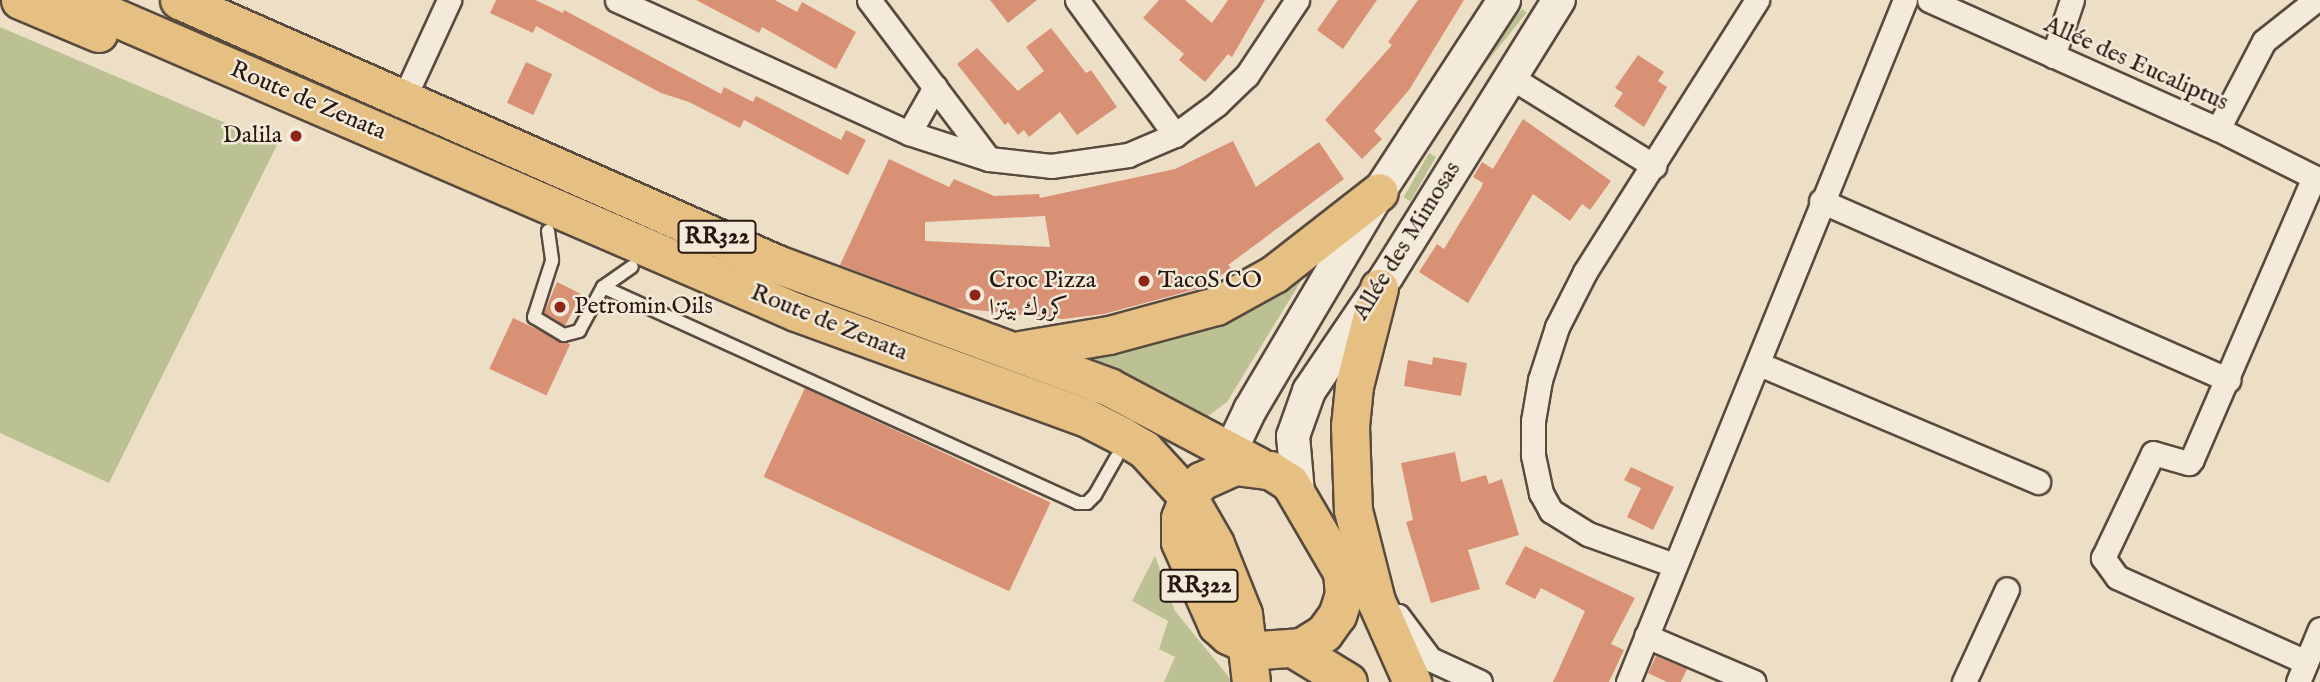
<!DOCTYPE html>
<meta charset="utf-8">
<style>
body{margin:0}
#map{position:relative;width:2320px;height:682px;overflow:hidden;background:#eddfc6;font-family:"IM FELL English",Amiri,serif}
div>[style]{position:absolute}
.green>*{inset:0;background:#bcc193;transform-origin:0 0}
.building>*{inset:0;background:#d99176;transform-origin:0 0}
.roads{filter:drop-shadow(2px 0 #584a3e) drop-shadow(-2px 0 #584a3e) drop-shadow(0 2px #584a3e) drop-shadow(0 -2px #584a3e)}
.service>*{height:12px;margin:-6px;padding:0 6px;transform-origin:6px;border-radius:6px;background:#f3eada}
.minor>*{height:23px;margin:-11.5px;padding:0 11.5px;transform-origin:11.5px;border-radius:11.5px;background:#f3eada}
.secondary>*{height:32px;margin:-16px;padding:0 16px;transform-origin:16px;border-radius:16px;background:#f3eada}
.primary>*{height:37px;margin:-18.5px;padding:0 18.5px;transform-origin:18.5px;border-radius:18.5px;background:#e6c083}
.dots>*{width:19px;height:19px;translate:-50% -50%;box-sizing:border-box;border:4px solid #f3eada;border-radius:50%}
span{translate:-50% -50%;white-space:nowrap;text-align:center;line-height:1.15;-webkit-text-stroke:5px #f3eada;paint-order:stroke}
.shield-label span{padding:2px 5px;background:#f3eada;border:2px solid;border-radius:5px;-webkit-text-stroke-width:0}
.shield-label{font-size:23px;color:#261810;font-weight:700}
.street-label{font-size:24px;color:#261810}
.poi-label{font-size:24px;color:#261810}
.right{translate:-100% -50%;text-align:right}
.left{translate:0 -50%;text-align:left}
</style>
<div id="map">
<div class="green">
<div style="left:1522px;top:9px;width:6px;height:138px;rotate:39deg"></div>
<div style="clip-path:polygon(0 27px,277px 145px,109px 483px,0 433px)"></div>
<div style="left:1429px;top:153px;width:8px;height:51px;rotate:30deg"></div>
<div style="clip-path:polygon(1301px 281px,1227px 402px,1208px 416px,1083px 355px,1257px 303px)"></div>
<div style="clip-path:polygon(1155px 556px,1175px 611px,1233px 682px,1164px 682px,1175px 657px,1159px 649px,1168px 621px,1132px 601px)"></div>
</div>
<div class="building">
<div style="clip-path:polygon(496px 0,535px 0,563px 13px,564px 10px,721px 94px,724px 87px,753px 102px,756px 96px,841px 140px,846px 130px,866px 140px,848px 175px,744px 120px,740px 128px,689px 102px,661px 93px,536px 26px,533px 33px,490px 13px)"></div>
<div style="clip-path:polygon(696px 0,775px 0,797px 12px,802px 2px,856px 32px,836px 69px,762px 27px,759px 33px)"></div>
<div style="clip-path:polygon(990px 0,1037px 0,1008px 23px)"></div>
<div style="clip-path:polygon(1159px 0,1185px 0,1212px 23px,1228px 0,1265px 0,1232px 57px,1228px 54px,1205px 82px,1179px 60px,1184px 54px,1143px 18px)"></div>
<div style="clip-path:polygon(1338px 0,1377px 0,1343px 49px,1317px 30px)"></div>
<div style="clip-path:polygon(1418px 0,1464px 0,1409px 90px,1374px 131px,1382px 139px,1362px 159px,1325px 120px,1392px 45px,1388px 42px)"></div>
<div style="clip-path:polygon(1051px 28px,1086px 73px,1091px 70px,1117px 107px,1077px 135px,1060px 112px,1029px 137px,1024px 130px,1018px 135px,1008px 122px,1005px 125px,957px 64px,977px 48px,1018px 91px,1044px 71px,1026px 47px)"></div>
<div style="clip-path:polygon(1638px 55px,1664px 72px,1658px 81px,1667px 87px,1644px 127px,1614px 106px,1623px 93px,1615px 88px)"></div>
<div style="left:526px;top:62px;width:29px;height:45px;rotate:25deg"></div>
<div style="clip-path:polygon(1523px 119px,1611px 181px,1590px 210px,1582px 204px,1570px 221px,1533px 194px,1468px 303px,1419px 272px,1437px 244px,1444px 249px,1481px 188px,1483px 183px,1473px 177px,1482px 162px,1493px 169px)"></div>
<div style="clip-path:polygon(evenodd,1233px 141px,1256px 187px,1319px 142px,1344px 179px,1228px 265px,1232px 269px,1197px 289px,1104px 314px,1063px 319px,956px 308px,840px 265px,889px 159px,949px 187px,954px 179px,994px 196px,1039px 194px,1040px 198px,1175px 169px,1233px 141px,1045px 216px,1050px 247px,925px 241px,925px 222px,1045px 216px)"></div>
<div style="clip-path:polygon(557px 282px,581px 294px,565px 326px,544px 313px)"></div>
<div style="left:513px;top:318px;width:63px;height:56px;rotate:25deg"></div>
<div style="clip-path:polygon(1433px 357px,1467px 363px,1461px 396px,1404px 386px,1408px 360px,1432px 365px)"></div>
<div style="left:805px;top:388px;width:271px;height:98px;rotate:25deg"></div>
<div style="clip-path:polygon(1455px 452px,1461px 482px,1486px 475px,1489px 484px,1502px 479px,1519px 535px,1468px 550px,1480px 589px,1431px 603px,1406px 522px,1413px 520px,1401px 463px)"></div>
<div style="clip-path:polygon(1631px 467px,1674px 487px,1653px 530px,1627px 517px,1641px 488px,1624px 480px)"></div>
<div style="clip-path:polygon(1525px 546px,1635px 598px,1611px 644px,1624px 650px,1609px 682px,1553px 682px,1585px 611px,1541px 588px,1535px 599px,1505px 584px)"></div>
<div style="clip-path:polygon(1656px 656px,1687px 669px,1681px 682px,1667px 682px,1648px 673px)"></div>
</div>
<div class="roads">
<div class="service">
<div style="left:548px;top:231px;width:30px;rotate:82deg"></div>
<div style="left:552px;top:261px;width:59px;rotate:107.8deg"></div>
<div style="left:534px;top:317px;width:35px;rotate:31deg"></div>
<div style="left:564px;top:335px;width:16px;rotate:-15deg"></div>
<div style="left:579px;top:331px;width:50px;rotate:-61.4deg"></div>
<div style="left:603px;top:287px;width:35px;rotate:-35deg"></div>
<div style="left:603px;top:287px;width:522px;rotate:24.45deg"></div>
<div style="left:1078px;top:503px;width:9px"></div>
<div style="left:1087px;top:503px;width:11px;rotate:-45deg"></div>
<div style="left:1095px;top:495px;width:43px;rotate:-60.4deg"></div>
</div>
<div class="minor">
<div style="left:617px;top:0;width:321px;rotate:24.5deg"></div>
<div style="left:909px;top:133px;width:84px;rotate:18deg"></div>
<div style="left:989px;top:159px;width:62px;rotate:6.4deg"></div>
<div style="left:1051px;top:166px;width:78px;rotate:-8.1deg"></div>
<div style="left:1128px;top:155px;width:51px;rotate:-23.1deg"></div>
<div style="left:1175px;top:135px;width:52px;rotate:-36.4deg"></div>
<div style="left:1217px;top:104px;width:42px;rotate:-44deg"></div>
<div style="left:1247px;top:75px;width:90px;rotate:-56.3deg"></div>
<div style="left:869px;top:0;width:199px;rotate:53deg"></div>
<div style="left:1077px;top:0;width:167px;rotate:54deg"></div>
<div style="left:1929px;top:0;width:316px;rotate:24.1deg"></div>
<div style="left:2218px;top:129px;width:114px;rotate:26.6deg"></div>
<div style="left:2053px;top:56px;width:59px;rotate:-71.3deg"></div>
<div style="left:1509px;top:76px;width:171px;rotate:31.8deg"></div>
<div style="left:404px;top:98px;width:108px;rotate:-65.3deg"></div>
<div style="left:2218px;top:129px;width:99px;rotate:-62.4deg"></div>
<div style="left:2264px;top:41px;width:66px;rotate:-38.3deg"></div>
<div style="left:909px;top:133px;width:53px;rotate:-60.5deg"></div>
<div style="left:1821px;top:201px;width:445px;rotate:23.7deg"></div>
<div style="left:1759px;top:364px;width:303px;rotate:22.9deg"></div>
<div style="left:1674px;top:565px;width:91px;rotate:-160.2deg"></div>
<div style="left:1588px;top:534px;width:44px;rotate:-148.1deg"></div>
<div style="left:1551px;top:511px;width:21px;rotate:-119deg"></div>
<div style="left:1541px;top:493px;width:39px;rotate:-102deg"></div>
<div style="left:1533px;top:455px;width:34px;rotate:-90deg"></div>
<div style="left:1533px;top:421px;width:42px;rotate:-80.3deg"></div>
<div style="left:1540px;top:380px;width:56px;rotate:-72.2deg"></div>
<div style="left:1557px;top:327px;width:62px;rotate:-63deg"></div>
<div style="left:1585px;top:272px;width:322px;rotate:-57.7deg"></div>
<div style="left:1398px;top:616px;width:54px;rotate:53.3deg"></div>
<div style="left:1430px;top:659px;width:55px;rotate:24.7deg"></div>
<div style="left:1646px;top:636px;width:117px;rotate:23.1deg"></div>
<div style="left:2306px;top:662px;width:207px;rotate:-155.8deg"></div>
<div style="left:2117px;top:577px;width:24px;rotate:-126deg"></div>
<div style="left:2103px;top:558px;width:116px;rotate:-64.5deg"></div>
<div style="left:2153px;top:453px;width:37px;rotate:16deg"></div>
<div style="left:2189px;top:463px;width:5px;rotate:-53deg"></div>
<div style="left:2192px;top:459px;width:307px;rotate:-66.6deg"></div>
<div style="left:1628px;top:682px;width:736px;rotate:-67.9deg"></div>
<div style="left:1964px;top:682px;width:102px;rotate:-65.2deg"></div>
<div style="left:2298px;top:682px;width:57px;rotate:-67.5deg"></div>
</div>
<div class="secondary">
<div style="left:1221px;top:471px;width:68px;rotate:-64.6deg"></div>
<div style="left:1250px;top:410px;width:253px;rotate:-59.4deg"></div>
<div style="left:1379px;top:192px;width:229px;rotate:-56.9deg"></div>
<div style="left:1298px;top:493px;width:57px;rotate:-95deg"></div>
<div style="left:1293px;top:436px;width:48px;rotate:-70.4deg"></div>
<div style="left:1309px;top:391px;width:139px;rotate:-55.9deg"></div>
<div style="left:1387px;top:276px;width:325px;rotate:-58.1deg"></div>
</div>
<div class="primary">
<div style="left:20px;top:0;width:85px;rotate:22.9deg"></div>
<div style="left:75px;top:0;width:786px;rotate:23.4deg"></div>
<div style="left:796px;top:312px;width:307px;rotate:20deg"></div>
<div style="left:1085px;top:417px;width:42px;rotate:27.2deg"></div>
<div style="left:1122px;top:436px;width:26px;rotate:31deg"></div>
<div style="left:1144px;top:449px;width:65px;rotate:47.5deg"></div>
<div style="left:1188px;top:497px;width:54px;rotate:60.1deg"></div>
<div style="left:1215px;top:544px;width:75px;rotate:68.2deg"></div>
<div style="left:1243px;top:614px;width:68px;rotate:83.3deg"></div>
<div style="left:179px;top:0;width:654px;rotate:23.82deg"></div>
<div style="left:777px;top:264px;width:354px;rotate:20.3deg"></div>
<div style="left:1109px;top:387px;width:169px;rotate:27.9deg"></div>
<div style="left:1379px;top:288px;width:101px;rotate:104.3deg"></div>
<div style="left:1354px;top:386px;width:40px;rotate:95.7deg"></div>
<div style="left:1350px;top:426px;width:84px;rotate:88deg"></div>
<div style="left:1353px;top:510px;width:94px;rotate:75.8deg"></div>
<div style="left:1376px;top:601px;width:89px;rotate:66deg"></div>
<div style="left:1020px;top:350px;width:90px;rotate:-9.6deg"></div>
<div style="left:1109px;top:335px;width:111px;rotate:-15.2deg"></div>
<div style="left:1216px;top:306px;width:66px;rotate:-28.9deg"></div>
<div style="left:1274px;top:274px;width:133px;rotate:-38deg"></div>
<div style="left:1235px;top:466px;width:35px;rotate:7deg"></div>
<div style="left:1270px;top:470px;width:24px;rotate:33deg"></div>
<div style="left:1290px;top:483px;width:103px;rotate:59.7deg"></div>
<div style="left:1342px;top:572px;width:22px;rotate:85deg"></div>
<div style="left:1344px;top:594px;width:22px;rotate:108deg"></div>
<div style="left:1337px;top:615px;width:22px;rotate:126deg"></div>
<div style="left:1324px;top:633px;width:26px;rotate:148deg"></div>
<div style="left:1302px;top:647px;width:42px;rotate:175.9deg"></div>
<div style="left:1260px;top:650px;width:35px;rotate:-155deg"></div>
<div style="left:1228px;top:635px;width:15px;rotate:-138deg"></div>
<div style="left:1217px;top:625px;width:91px;rotate:-114deg"></div>
<div style="left:1180px;top:542px;width:24px;rotate:-90deg"></div>
<div style="left:1180px;top:518px;width:22px;rotate:-69deg"></div>
<div style="left:1188px;top:497px;width:21px;rotate:-51deg"></div>
<div style="left:1201px;top:481px;width:37px;rotate:-24deg"></div>
<div style="left:1294px;top:649px;width:63px;rotate:31.4deg"></div>
</div>
</div>
<div class="dots">
<div style="left:296px;top:136px;background:#8f2418"></div>
<div style="left:1144px;top:281px;background:#8f2418"></div>
<div style="left:975px;top:295px;background:#8f2418"></div>
<div style="left:560px;top:307px;background:#8f2418"></div>
</div>
<div class="shield-label">
<span style="left:717px;top:237px">RR322</span>
<span style="left:1199px;top:586px">RR322</span>
</div>
<div class="street-label">
<span style="left:2136px;top:64px;rotate:24deg">Allée des Eucaliptus</span>
<span style="left:308px;top:101px;rotate:23deg">Route de Zenata</span>
<span style="left:1407px;top:241px;rotate:-58deg">Allée des Mimosas</span>
<span style="left:829px;top:323px;rotate:22deg">Route de Zenata</span>
</div>
<div class="poi-label">
<span class="right" style="left:282px;top:136px">Dalila</span>
<span class="left" style="left:989px;top:295px">Croc Pizza<br>كروك بيتزا</span>
<span class="left" style="left:1158px;top:281px">TacoS CO</span>
<span class="left" style="left:574px;top:307px">Petromin Oils</span>
</div>
</div>
